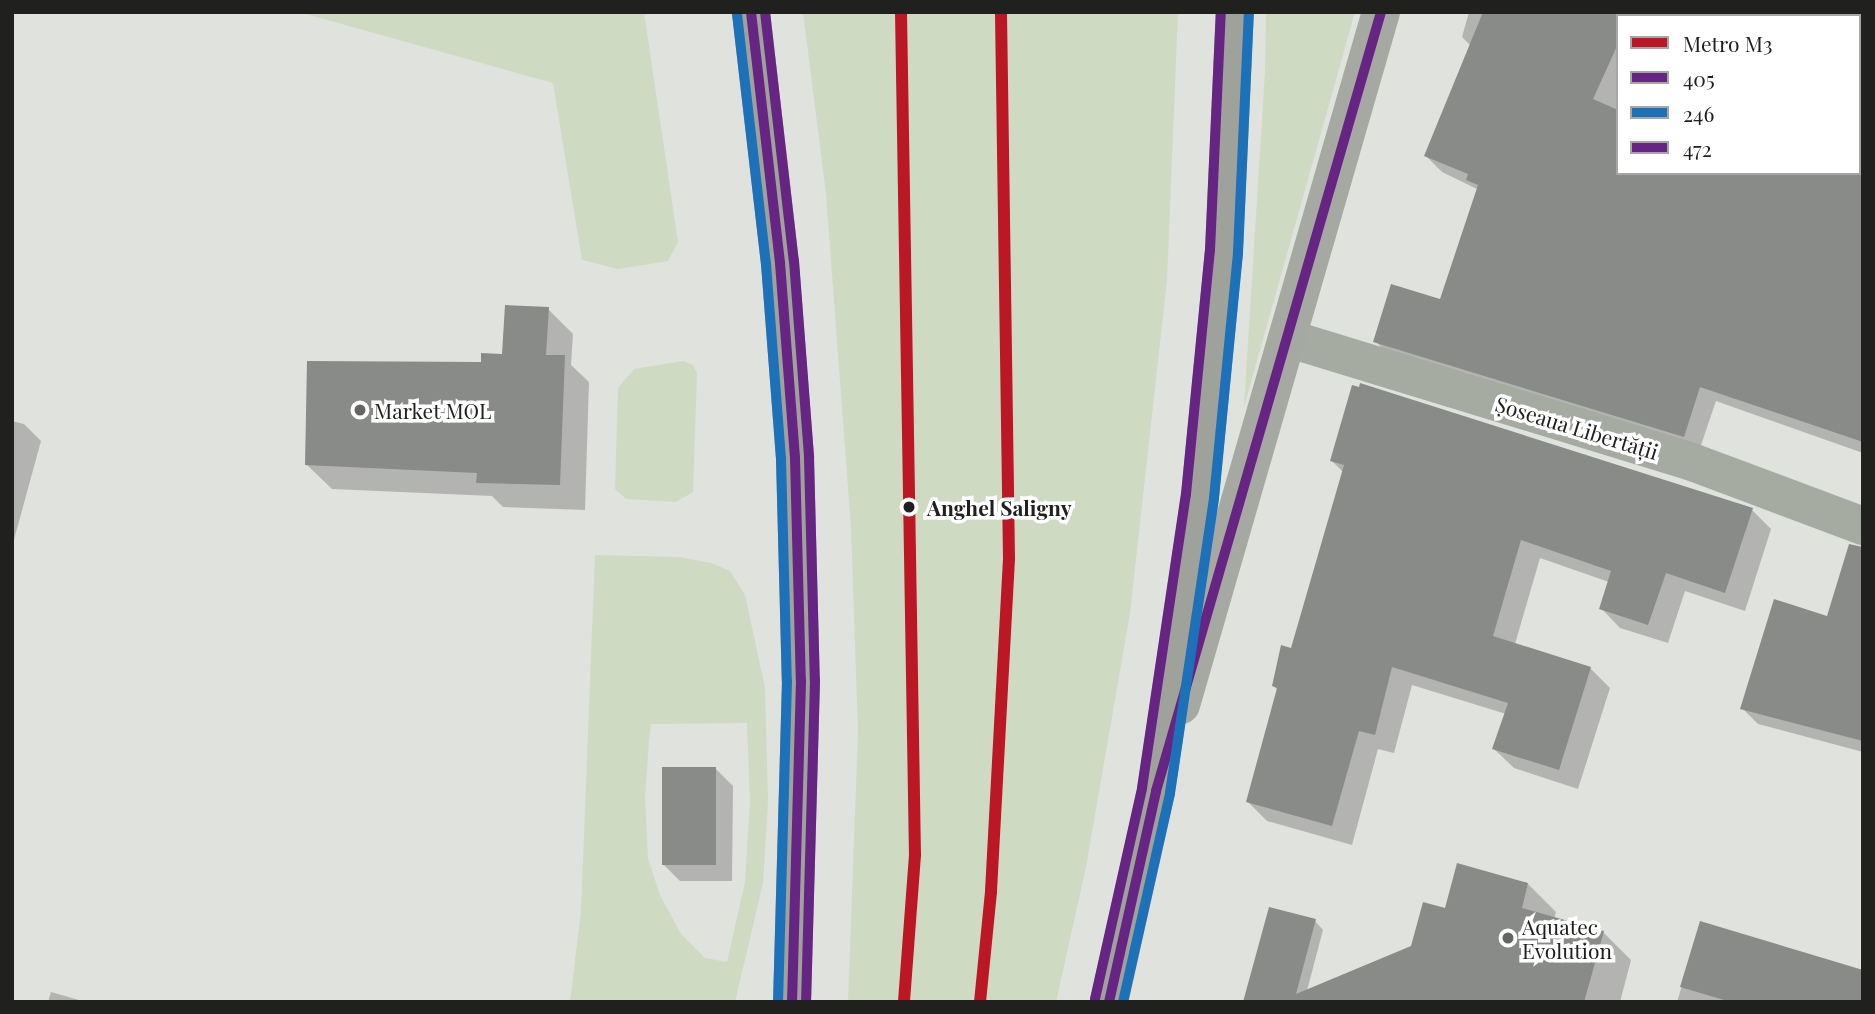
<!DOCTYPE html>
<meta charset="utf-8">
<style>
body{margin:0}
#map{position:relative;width:1875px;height:1014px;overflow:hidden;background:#e0e2de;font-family:"Playfair Display",serif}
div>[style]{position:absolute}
.green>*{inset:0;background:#cedac2}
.shadow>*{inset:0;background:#0003}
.building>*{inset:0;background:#898b88;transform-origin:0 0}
.minor>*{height:38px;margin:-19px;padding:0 19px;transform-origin:19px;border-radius:19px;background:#a6aba2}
.secondary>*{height:38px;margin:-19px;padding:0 19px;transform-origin:19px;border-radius:19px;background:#a5a9a2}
.primary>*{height:38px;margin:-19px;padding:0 19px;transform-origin:19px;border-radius:19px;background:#9fa29a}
.bus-1>*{height:10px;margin:-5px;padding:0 5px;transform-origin:5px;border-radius:5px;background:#662483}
.bus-2>*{height:10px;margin:-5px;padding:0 5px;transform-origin:5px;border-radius:5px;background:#1d71b8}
.bus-3>*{height:10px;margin:-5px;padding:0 5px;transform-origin:5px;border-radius:5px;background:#662483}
.metro-1>*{height:12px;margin:-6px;padding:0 6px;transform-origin:6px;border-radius:6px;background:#bc1725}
.dots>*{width:19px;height:19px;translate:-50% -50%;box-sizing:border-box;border:4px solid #fff;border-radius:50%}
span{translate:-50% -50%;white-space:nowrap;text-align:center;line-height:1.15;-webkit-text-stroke:7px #fff;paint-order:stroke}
.poi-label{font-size:21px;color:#20211f}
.left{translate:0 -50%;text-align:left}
.street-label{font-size:21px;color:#20211f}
.stop-label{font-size:21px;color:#20211f;font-weight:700}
.frame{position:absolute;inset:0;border:14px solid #20211f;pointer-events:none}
.legend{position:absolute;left:1616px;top:14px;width:245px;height:161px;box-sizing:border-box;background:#fff;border:2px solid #a6a6a5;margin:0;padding:9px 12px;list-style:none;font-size:21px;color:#20211f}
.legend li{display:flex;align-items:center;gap:14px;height:35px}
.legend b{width:35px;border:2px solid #a6a6a5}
</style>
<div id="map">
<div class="green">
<div style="clip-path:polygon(299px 12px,644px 12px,678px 242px,668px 261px,618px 269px,582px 260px,553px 83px)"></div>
<div style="clip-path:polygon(803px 12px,1178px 12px,1167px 280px,1130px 613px,1086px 867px,1056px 1002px,848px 1002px,858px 732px,851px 528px,826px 194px)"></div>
<div style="clip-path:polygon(1266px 12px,1355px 12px,1244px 407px,1265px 72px)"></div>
<div style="clip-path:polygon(683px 361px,693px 365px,697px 373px,693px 492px,676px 502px,626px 499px,615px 489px,618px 388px,634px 369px)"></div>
<div style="clip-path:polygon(evenodd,595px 555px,679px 557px,711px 563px,730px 571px,745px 595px,765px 688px,768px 801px,763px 883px,735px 1002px,570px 1002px,581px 911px,595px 555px,747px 723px,750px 802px,745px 882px,727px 962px,705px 958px,681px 934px,660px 895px,648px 859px,645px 797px,649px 740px,651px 724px,747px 723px)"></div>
</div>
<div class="shadow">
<div style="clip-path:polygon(evenodd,1469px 12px,1863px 12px,1863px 453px,1716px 401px,1699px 451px,1391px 357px,1375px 341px,1441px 301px,1479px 190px,1442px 172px,1426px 156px,1470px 45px,1462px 37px,1469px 12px,1618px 16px,1859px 16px,1859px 173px,1618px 173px,1618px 16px)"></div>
<div style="clip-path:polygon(548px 309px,573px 334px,571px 365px,589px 382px,585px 510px,503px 507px,492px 496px,332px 489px,306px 464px,504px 355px)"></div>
<div style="clip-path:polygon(12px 421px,24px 424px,41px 441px,12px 547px)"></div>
<div style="clip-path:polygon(1332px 461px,1752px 510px,1771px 529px,1745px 611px,1685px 591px,1668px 643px,1620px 628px,1601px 608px,1609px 582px,1540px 558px,1515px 644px,1590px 668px,1610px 688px,1578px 789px,1514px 768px,1494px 749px,1506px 714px,1412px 685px,1394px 753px,1378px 749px,1352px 845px,1267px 821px,1248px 802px,1278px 690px,1274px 686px,1292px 650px,1343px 472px)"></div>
<div style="clip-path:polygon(1863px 603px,1863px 752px,1758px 724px,1742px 708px,1828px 618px)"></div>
<div style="clip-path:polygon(716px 769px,733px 786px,732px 881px,680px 881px,663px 864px)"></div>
<div style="clip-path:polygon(1528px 884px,1556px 912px,1554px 919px,1603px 932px,1631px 960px,1620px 1002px,1337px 1002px,1413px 947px,1446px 910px)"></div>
<div style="clip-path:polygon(1315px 921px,1323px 930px,1304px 1002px,1245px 1002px)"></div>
<div style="clip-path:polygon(1701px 923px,1863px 1002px,1677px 1002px)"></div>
<div style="clip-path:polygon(51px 992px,86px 1002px,48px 1002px)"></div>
</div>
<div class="building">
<div style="clip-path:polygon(1483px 12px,1632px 12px,1618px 16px,1618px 44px,1593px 99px,1618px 110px,1618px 173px,1863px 173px,1863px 442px,1700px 387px,1684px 437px,1373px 342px,1391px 284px,1440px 299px,1478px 185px,1466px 180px,1468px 174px,1424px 156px)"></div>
<div style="clip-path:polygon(505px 305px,549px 307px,546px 355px,565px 355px,560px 485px,476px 483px,477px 473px,305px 465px,307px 361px,481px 362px,481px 353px,502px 354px)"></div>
<div style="clip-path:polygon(1360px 383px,1753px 508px,1725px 593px,1666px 573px,1648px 625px,1599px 609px,1611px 571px,1521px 540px,1493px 636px,1591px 667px,1559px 770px,1492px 749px,1508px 703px,1392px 667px,1375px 735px,1359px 731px,1332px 826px,1246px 802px,1277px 688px,1272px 686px,1281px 645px,1291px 648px,1344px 465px,1330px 461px,1352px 385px,1359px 387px)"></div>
<div style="clip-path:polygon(1849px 544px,1863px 547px,1863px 741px,1740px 709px,1774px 599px,1827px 616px)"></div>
<div style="left:662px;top:767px;width:54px;height:98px"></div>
<div style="clip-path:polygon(1457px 863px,1528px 883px,1522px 908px,1604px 931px,1584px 1002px,1243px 1002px,1269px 907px,1316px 919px,1296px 994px,1411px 946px,1423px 902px,1445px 908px)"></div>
<div style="clip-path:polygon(1700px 921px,1863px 970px,1863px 1002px,1731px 1002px,1680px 987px)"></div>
</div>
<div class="minor">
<div style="left:1287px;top:338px;width:424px;rotate:17deg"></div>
<div style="left:1692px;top:462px;width:183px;rotate:20.5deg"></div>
</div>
<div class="secondary">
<div style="left:1181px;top:705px;width:721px;rotate:-73.9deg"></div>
</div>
<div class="primary">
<div style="left:751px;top:12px;width:253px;rotate:83.4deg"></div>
<div style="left:780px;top:263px;width:196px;rotate:85.6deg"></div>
<div style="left:795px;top:458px;width:223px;rotate:88.5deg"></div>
<div style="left:801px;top:681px;width:321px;rotate:91.6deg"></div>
<div style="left:1109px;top:1002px;width:216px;rotate:-77.4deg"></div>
<div style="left:1156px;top:791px;width:298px;rotate:-81.5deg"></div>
<div style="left:1200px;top:496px;width:246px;rotate:-84.4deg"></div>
<div style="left:1224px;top:251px;width:239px;rotate:-87.4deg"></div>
</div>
<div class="bus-1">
<div style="left:751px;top:12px;width:253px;rotate:83.4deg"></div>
<div style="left:780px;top:263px;width:196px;rotate:85.6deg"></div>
<div style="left:795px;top:458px;width:223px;rotate:88.5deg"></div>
<div style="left:801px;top:681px;width:321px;rotate:91.6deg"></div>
<div style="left:1109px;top:1002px;width:216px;rotate:-77.4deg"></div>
<div style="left:1156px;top:791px;width:811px;rotate:-73.89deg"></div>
</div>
<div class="bus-2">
<div style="left:737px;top:14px;width:252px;rotate:83.4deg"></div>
<div style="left:766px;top:264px;width:196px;rotate:85.6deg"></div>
<div style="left:781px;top:459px;width:222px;rotate:88.5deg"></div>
<div style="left:787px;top:681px;width:321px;rotate:91.6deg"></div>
<div style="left:1123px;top:1002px;width:214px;rotate:-77.3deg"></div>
<div style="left:1170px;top:793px;width:298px;rotate:-81.5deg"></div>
<div style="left:1214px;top:498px;width:247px;rotate:-84.4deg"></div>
<div style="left:1238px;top:252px;width:239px;rotate:-87.4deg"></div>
</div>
<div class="bus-3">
<div style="left:765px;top:12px;width:251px;rotate:83.4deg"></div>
<div style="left:794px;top:261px;width:198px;rotate:85.6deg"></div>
<div style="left:809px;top:458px;width:223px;rotate:88.5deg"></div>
<div style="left:815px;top:681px;width:321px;rotate:91.6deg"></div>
<div style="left:1095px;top:999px;width:216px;rotate:-77.4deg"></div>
<div style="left:1142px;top:788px;width:297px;rotate:-81.5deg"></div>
<div style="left:1186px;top:494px;width:245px;rotate:-84.4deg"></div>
<div style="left:1210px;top:250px;width:238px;rotate:-87.4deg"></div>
</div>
<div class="metro-1">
<div style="left:901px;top:12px;width:843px;rotate:89.05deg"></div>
<div style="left:915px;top:855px;width:147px;rotate:94.3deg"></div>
<div style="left:980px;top:1002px;width:112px;rotate:-84.3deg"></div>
<div style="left:991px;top:891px;width:332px;rotate:-86.9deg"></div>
<div style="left:1009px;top:559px;width:547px;rotate:-90.84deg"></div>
</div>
<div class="dots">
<div style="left:360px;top:410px;background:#636562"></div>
<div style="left:909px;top:507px;background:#20211f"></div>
<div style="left:1508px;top:938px;background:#636562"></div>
</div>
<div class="poi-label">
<span class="left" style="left:374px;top:410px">Market MOL</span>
<span class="left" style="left:1522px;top:938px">Aquatec<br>Evolution</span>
</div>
<div class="street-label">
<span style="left:1577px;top:427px;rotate:17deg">Șoseaua Libertății</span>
</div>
<div class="stop-label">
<span class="left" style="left:927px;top:507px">Anghel Saligny</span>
</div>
<div class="frame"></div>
<ul class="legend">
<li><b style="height:9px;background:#bc1725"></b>Metro M3</li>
<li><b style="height:9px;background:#662483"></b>405</li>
<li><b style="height:9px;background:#1d71b8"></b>246</li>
<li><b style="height:9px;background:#662483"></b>472</li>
</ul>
</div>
